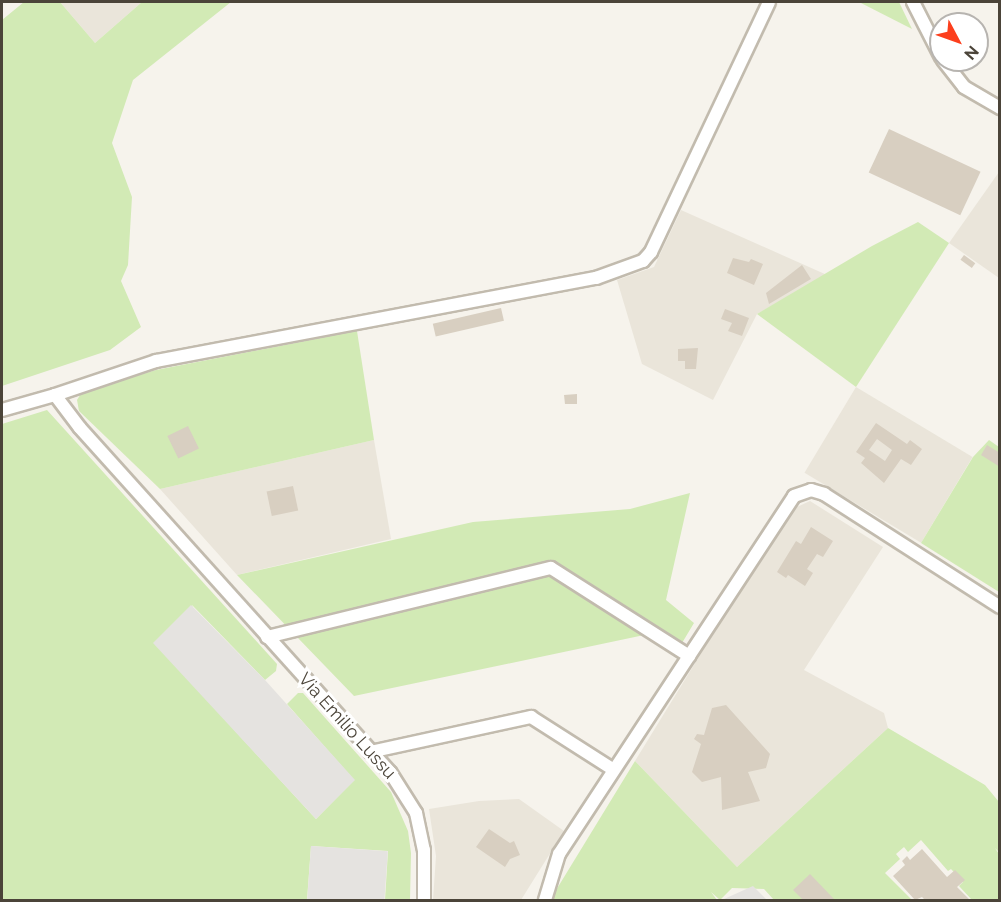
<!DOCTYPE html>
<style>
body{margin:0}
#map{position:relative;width:1001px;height:902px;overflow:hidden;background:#f6f3ec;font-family:Raleway,sans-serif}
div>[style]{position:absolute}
.residential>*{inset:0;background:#eae5da;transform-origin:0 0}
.green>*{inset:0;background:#d2eab5}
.parking>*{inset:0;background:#e5e3e0;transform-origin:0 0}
.building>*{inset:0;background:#d8cfc1;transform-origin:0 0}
.roads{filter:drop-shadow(2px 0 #c2bbae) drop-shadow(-2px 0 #c2bbae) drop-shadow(0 2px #c2bbae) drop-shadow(0 -2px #c2bbae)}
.minor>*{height:12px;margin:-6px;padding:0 6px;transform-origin:6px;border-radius:6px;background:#fff}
span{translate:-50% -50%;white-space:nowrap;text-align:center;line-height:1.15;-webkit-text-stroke:6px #fff;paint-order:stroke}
.street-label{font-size:18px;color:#4b4439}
.frame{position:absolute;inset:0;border:3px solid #4b4439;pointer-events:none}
.north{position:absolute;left:929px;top:12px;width:60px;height:60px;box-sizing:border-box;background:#fff;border:2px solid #b7b4b0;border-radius:50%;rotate:131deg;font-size:16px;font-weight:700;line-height:24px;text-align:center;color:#4b4439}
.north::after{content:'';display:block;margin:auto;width:21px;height:27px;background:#fc3f1d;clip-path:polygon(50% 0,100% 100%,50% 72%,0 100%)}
</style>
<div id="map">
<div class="residential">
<div style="clip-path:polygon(60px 2px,142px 2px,95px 43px)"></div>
<div style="clip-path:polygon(999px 172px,999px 278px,949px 243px)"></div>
<div style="clip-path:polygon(681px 210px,827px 275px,757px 314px,713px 400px,642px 364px,617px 280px,654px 267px)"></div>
<div style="left:856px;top:387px;width:136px;height:100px;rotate:31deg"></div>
<div style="clip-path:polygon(374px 440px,391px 539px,237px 575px,160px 489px)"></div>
<div style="clip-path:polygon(810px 501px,883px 547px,804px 670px,884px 713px,888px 728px,737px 867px,635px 761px,724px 616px,797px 507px)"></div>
<div style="clip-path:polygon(519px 799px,564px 831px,521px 900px,433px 900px,436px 856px,429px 809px,479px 801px)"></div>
</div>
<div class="green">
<div style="clip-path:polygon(24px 2px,60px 2px,95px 43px,142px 2px,231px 2px,133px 80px,112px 143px,132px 197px,128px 265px,121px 281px,141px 327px,110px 350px,2px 386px,2px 20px)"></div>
<div style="clip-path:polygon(859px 2px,899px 2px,912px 29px)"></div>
<div style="clip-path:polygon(918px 222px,949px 243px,856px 387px,757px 314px,872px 246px)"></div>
<div style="clip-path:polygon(357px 331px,374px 440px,160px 489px,79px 411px,77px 400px,82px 392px,156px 370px)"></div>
<div style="clip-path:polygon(47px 410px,277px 664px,276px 671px,265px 680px,192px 605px,227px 721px,235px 731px,316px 819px,354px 780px,287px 704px,298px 693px,303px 693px,391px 792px,408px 831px,411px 853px,410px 900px,385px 900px,388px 851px,311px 846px,307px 900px,2px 900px,2px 424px)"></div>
<div style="clip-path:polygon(989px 440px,999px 447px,999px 592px,921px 543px,973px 457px)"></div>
<div style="clip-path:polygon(690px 493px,666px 600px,694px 623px,676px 653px,649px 634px,354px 696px,237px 575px,473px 522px,630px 509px)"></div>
<div style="clip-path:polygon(888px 728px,985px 785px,999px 802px,999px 852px,995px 848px,999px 854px,999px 900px,972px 900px,959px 886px,963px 882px,951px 869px,948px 871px,921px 840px,908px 852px,904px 847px,896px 854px,900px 859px,885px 873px,912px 900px,774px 900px,764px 889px,732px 888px,720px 900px,711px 892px,717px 900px,550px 900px,635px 761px,737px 867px)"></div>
</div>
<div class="parking">
<div style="clip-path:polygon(191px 605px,265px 680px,355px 780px,316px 819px,153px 643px)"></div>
<div style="left:311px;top:846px;width:77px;height:54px;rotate:4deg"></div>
<div style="clip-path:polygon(753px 886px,767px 900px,724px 899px)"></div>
</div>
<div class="building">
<div style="left:889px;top:129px;width:101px;height:48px;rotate:25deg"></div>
<div style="left:964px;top:255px;width:14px;height:6px;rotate:36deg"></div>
<div style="clip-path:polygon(733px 258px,749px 262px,751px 259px,763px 264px,754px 285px,727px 273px)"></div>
<div style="clip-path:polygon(802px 265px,811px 279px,769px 304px,766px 293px)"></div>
<div style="left:501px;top:308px;width:13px;height:70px;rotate:77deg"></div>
<div style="clip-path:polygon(725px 309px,749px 318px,742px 336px,728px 331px,732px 323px,721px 319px)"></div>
<div style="clip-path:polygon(698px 348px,696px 369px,685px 369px,685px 361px,678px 361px,678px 349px)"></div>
<div style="clip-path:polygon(577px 394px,577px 404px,565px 404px,564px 395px)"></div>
<div style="clip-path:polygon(evenodd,876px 423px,907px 444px,910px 440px,922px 449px,911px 465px,901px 459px,884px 483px,861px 463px,865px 458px,856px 452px,876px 423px,877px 439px,892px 450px,885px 461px,869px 450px,877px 439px)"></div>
<div style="left:188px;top:426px;width:25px;height:23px;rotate:64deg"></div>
<div style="clip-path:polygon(987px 445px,1000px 453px,1000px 467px,981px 455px)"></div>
<div style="left:293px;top:486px;width:25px;height:27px;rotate:78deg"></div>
<div style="clip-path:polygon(811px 527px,833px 541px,823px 557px,817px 554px,807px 569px,813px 573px,805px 586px,788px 575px,786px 578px,777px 572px,796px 541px,801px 544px)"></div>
<div style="clip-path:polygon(726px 705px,770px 754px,766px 768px,748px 772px,760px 801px,722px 810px,721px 777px,702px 782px,692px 772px,701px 744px,694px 739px,697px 734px,704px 735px,712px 708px)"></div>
<div style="clip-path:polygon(489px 829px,510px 843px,514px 841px,520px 855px,510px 859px,505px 867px,476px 847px)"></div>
<div style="clip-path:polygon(922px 849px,947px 877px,955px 870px,965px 880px,957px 887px,970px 900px,925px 900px,922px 897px,915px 900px,893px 876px,905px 865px,902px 861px,907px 856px,910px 860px)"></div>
<div style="clip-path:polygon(810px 874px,835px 900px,803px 900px,793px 890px)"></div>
</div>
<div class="roads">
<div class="minor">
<div style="left:913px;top:2px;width:62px;rotate:63deg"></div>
<div style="left:943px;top:60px;width:34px;rotate:52deg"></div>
<div style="left:964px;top:87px;width:42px;rotate:30.3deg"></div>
<div style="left:55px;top:395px;width:41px;rotate:52.9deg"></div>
<div style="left:80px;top:428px;width:463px;rotate:48deg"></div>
<div style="left:390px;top:772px;width:49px;rotate:57.6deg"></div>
<div style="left:416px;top:813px;width:38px;rotate:78deg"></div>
<div style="left:424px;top:850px;width:50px;rotate:90deg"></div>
<div style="left:2px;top:410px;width:55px;rotate:-15.8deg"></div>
<div style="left:55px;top:395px;width:107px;rotate:-18.6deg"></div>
<div style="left:156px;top:361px;width:448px;rotate:-10.7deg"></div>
<div style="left:596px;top:278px;width:50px;rotate:-19.9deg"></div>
<div style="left:643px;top:261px;width:12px;rotate:-48deg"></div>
<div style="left:651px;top:252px;width:276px;rotate:-64.7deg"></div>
<div style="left:267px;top:637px;width:292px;rotate:-13.7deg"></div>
<div style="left:551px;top:568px;width:164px;rotate:32.5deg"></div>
<div style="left:370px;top:752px;width:165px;rotate:-12.3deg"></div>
<div style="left:531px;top:717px;width:98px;rotate:32.6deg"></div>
<div style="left:545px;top:900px;width:48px;rotate:-73.1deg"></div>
<div style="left:559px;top:854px;width:428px;rotate:-56.7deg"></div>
<div style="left:794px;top:496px;width:18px;rotate:-19deg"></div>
<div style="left:811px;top:490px;width:14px;rotate:17deg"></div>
<div style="left:824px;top:494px;width:209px;rotate:32.7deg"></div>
</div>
</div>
<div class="street-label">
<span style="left:347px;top:726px;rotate:48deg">Via Emilio Lussu</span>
</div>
<div class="frame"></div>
<div class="north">N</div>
</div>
